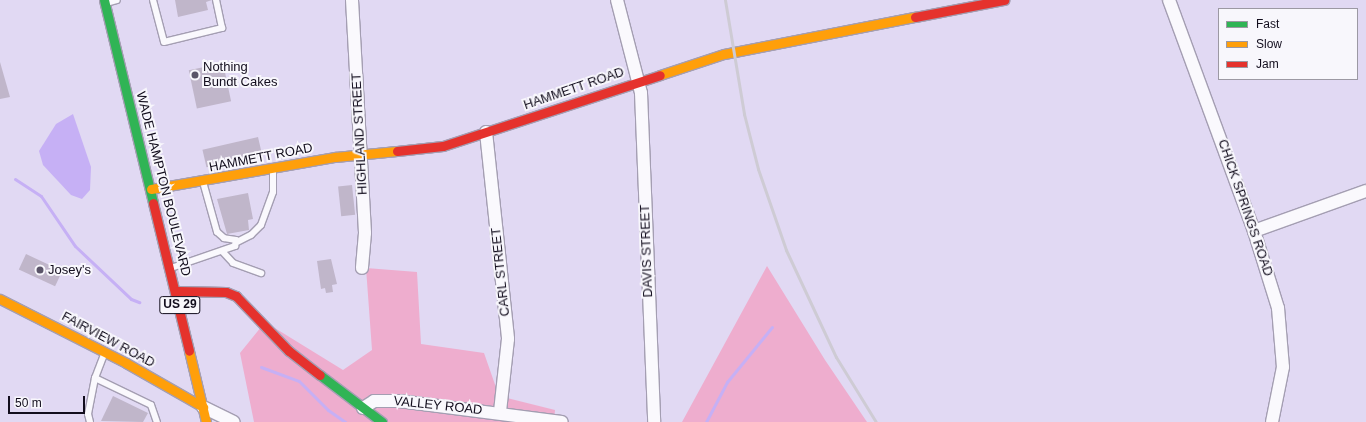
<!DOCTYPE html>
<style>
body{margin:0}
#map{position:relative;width:1366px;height:422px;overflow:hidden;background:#e1d9f3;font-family:Helvetica,sans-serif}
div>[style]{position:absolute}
.green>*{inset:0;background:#eeadce}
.water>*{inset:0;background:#c6b0f5}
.stream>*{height:3px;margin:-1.5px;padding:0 1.5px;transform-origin:1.5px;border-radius:1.5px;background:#c6b0f5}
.building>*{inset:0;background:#c0b6ca;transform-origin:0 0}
.roads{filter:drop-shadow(1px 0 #a49eb2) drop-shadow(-1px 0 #a49eb2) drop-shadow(0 1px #a49eb2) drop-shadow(0 -1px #a49eb2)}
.lane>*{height:6px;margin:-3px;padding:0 3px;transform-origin:3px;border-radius:3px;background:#faf9fd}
.street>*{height:12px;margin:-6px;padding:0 6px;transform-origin:6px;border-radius:6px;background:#faf9fd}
.fast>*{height:9px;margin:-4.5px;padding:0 4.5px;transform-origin:4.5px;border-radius:4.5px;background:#30b455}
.slow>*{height:9px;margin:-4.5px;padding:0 4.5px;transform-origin:4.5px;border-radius:4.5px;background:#ff9f0a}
.jam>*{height:9px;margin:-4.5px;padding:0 4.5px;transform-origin:4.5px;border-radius:4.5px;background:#e5322d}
.rail>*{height:3px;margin:-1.5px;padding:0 1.5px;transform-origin:1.5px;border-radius:1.5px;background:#cecbd4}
.dots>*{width:11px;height:11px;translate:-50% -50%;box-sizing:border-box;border:2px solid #f8f7fc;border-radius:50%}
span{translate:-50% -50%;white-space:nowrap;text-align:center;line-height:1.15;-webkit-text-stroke:4px #f8f7fc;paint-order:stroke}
.shield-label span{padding:1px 3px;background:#f8f7fc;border:1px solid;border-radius:3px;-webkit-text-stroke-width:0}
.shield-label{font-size:12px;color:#120d1d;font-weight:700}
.poi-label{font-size:13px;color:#120d1d}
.left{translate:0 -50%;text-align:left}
.street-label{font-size:13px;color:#120d1d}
.legend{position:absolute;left:1218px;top:8px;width:140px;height:72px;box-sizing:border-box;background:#f8f7fc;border:1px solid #9c99a3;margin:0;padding:5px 7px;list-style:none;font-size:12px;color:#120d1d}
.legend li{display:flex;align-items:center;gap:8px;height:20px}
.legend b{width:20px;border:1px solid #9c99a3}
.scale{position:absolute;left:8px;top:396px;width:77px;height:18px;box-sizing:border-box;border:2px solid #120d1d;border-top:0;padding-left:5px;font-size:12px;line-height:14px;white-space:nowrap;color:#120d1d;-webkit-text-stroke:3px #f8f7fc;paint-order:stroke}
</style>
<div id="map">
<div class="green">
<div style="clip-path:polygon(767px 266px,825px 360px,867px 422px,682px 422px)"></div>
<div style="clip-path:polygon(366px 268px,417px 272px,421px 344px,484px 353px,499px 396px,555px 410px,554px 422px,254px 422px,240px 353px,265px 322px,343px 370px,372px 350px)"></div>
</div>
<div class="water">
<div style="clip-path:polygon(73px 114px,91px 167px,90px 190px,82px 199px,71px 195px,43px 165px,39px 151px,56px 124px)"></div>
</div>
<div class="stream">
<div style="left:15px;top:179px;width:31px;rotate:33deg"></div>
<div style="left:41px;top:196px;width:60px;rotate:55.8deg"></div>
<div style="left:75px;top:246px;width:77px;rotate:43.4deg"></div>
<div style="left:131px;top:299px;width:9px;rotate:21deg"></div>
<div style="left:261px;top:367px;width:40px;rotate:20.2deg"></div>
<div style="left:299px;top:381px;width:41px;rotate:45deg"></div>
<div style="left:328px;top:410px;width:21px;rotate:35deg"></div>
<div style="left:706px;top:422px;width:45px;rotate:-62.3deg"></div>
<div style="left:727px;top:382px;width:71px;rotate:-50.7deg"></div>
</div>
<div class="building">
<div style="clip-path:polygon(175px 0,212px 0,206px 2px,208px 10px,178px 17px)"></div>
<div style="clip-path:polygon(0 62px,10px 97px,0 99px)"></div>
<div style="left:223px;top:63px;width:39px;height:35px;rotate:78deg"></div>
<div style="left:258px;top:137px;width:18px;height:57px;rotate:77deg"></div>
<div style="left:352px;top:185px;width:30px;height:14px;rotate:84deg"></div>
<div style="clip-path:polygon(248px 193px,253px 219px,248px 220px,249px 230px,227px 234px,217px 199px)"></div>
<div style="left:26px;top:254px;width:40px;height:17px;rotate:25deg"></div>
<div style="clip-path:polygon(331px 259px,337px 284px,332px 285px,333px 292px,326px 293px,325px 288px,321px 289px,317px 261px)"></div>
<div style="clip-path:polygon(113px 396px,148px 413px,143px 422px,101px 421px)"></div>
</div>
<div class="roads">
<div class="lane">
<div style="left:153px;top:0;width:43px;rotate:75.3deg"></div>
<div style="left:164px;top:42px;width:60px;rotate:-13.6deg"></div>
<div style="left:222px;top:28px;width:29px;rotate:-102deg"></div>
<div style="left:106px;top:3px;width:11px;rotate:-15deg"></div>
<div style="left:237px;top:242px;width:16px;rotate:-27deg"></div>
<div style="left:251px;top:235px;width:14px;rotate:-45deg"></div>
<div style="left:261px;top:225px;width:35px;rotate:-70deg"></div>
<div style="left:273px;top:192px;width:23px;rotate:-90deg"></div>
<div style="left:222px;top:251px;width:16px;rotate:47deg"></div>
<div style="left:233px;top:263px;width:30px;rotate:20deg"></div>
<div style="left:171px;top:268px;width:68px;rotate:-19deg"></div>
<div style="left:235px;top:246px;width:6px;rotate:-81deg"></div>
<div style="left:236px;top:240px;width:12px;rotate:-171deg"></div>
<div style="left:224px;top:238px;width:9px;rotate:-139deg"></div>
<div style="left:217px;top:232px;width:52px;rotate:-105.6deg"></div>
<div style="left:95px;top:378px;width:62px;rotate:25.7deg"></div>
<div style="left:151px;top:405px;width:18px;rotate:71deg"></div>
<div style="left:90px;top:422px;width:8px;rotate:-104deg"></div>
<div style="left:88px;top:414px;width:37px;rotate:-79deg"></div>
<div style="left:95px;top:378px;width:26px;rotate:-69deg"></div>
</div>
<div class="street">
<div style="left:352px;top:0;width:233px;rotate:86.8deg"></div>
<div style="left:365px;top:233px;width:35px;rotate:95deg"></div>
<div style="left:617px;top:0;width:96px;rotate:75.5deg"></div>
<div style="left:641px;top:93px;width:329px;rotate:87.7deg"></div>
<div style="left:1169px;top:0;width:246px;rotate:69.8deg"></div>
<div style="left:1254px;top:231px;width:81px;rotate:72.7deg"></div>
<div style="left:1278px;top:308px;width:59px;rotate:85.2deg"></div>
<div style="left:1283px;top:367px;width:56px;rotate:101.3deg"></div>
<div style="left:486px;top:132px;width:208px;rotate:83.9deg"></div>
<div style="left:508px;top:339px;width:73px;rotate:96.3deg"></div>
<div style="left:1254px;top:231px;width:119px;rotate:-19.7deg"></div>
<div style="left:203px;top:407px;width:34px;rotate:26deg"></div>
<div style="left:363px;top:408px;width:13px;rotate:-32deg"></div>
<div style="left:374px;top:401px;width:25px"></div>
<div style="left:399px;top:401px;width:164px;rotate:7.3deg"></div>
</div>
<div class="fast">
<div style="left:104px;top:0;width:209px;rotate:76.4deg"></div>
<div style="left:320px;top:375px;width:78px;rotate:37.2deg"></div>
</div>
<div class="slow">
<div style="left:660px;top:75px;width:67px;rotate:-18.2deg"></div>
<div style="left:724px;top:54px;width:195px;rotate:-11deg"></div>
<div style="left:151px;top:189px;width:187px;rotate:-9.9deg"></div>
<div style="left:335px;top:157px;width:62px;rotate:-5.5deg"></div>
<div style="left:0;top:299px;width:141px;rotate:26.9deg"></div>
<div style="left:126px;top:363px;width:89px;rotate:29.7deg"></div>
<div style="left:189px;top:351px;width:73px;rotate:76.5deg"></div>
</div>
<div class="jam">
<div style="left:915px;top:17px;width:91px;rotate:-10.8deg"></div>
<div style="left:397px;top:151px;width:46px;rotate:-6.2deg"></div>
<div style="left:443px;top:146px;width:228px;rotate:-18.1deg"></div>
<div style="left:153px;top:203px;width:152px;rotate:76.3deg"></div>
<div style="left:177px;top:291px;width:49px;rotate:1.2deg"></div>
<div style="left:226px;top:292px;width:11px;rotate:22deg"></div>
<div style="left:236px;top:296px;width:76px;rotate:46.1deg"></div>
<div style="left:289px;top:351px;width:39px;rotate:38deg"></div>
</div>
</div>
<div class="rail">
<div style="left:725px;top:0;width:116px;rotate:80.5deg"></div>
<div style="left:744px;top:114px;width:57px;rotate:75.7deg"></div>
<div style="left:758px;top:169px;width:86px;rotate:70.9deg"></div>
<div style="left:786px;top:250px;width:118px;rotate:65deg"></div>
<div style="left:836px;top:357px;width:76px;rotate:58.4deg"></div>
</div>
<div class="dots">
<div style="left:195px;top:75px;background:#5a5468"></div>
<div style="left:40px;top:270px;background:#5a5468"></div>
</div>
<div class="shield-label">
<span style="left:180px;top:305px">US 29</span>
</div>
<div class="poi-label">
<span class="left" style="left:203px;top:75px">Nothing<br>Bundt Cakes</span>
<span class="left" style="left:48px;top:270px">Josey's</span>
</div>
<div class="street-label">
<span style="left:574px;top:89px;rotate:-19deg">HAMMETT ROAD</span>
<span style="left:360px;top:134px;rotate:-93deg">HIGHLAND STREET</span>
<span style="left:261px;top:158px;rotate:-11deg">HAMMETT ROAD</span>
<span style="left:163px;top:184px;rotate:76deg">WADE HAMPTON BOULEVARD</span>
<span style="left:1245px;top:208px;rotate:71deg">CHICK SPRINGS ROAD</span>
<span style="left:647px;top:251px;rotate:-92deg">DAVIS STREET</span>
<span style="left:501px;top:272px;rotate:-96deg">CARL STREET</span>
<span style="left:108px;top:340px;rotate:28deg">FAIRVIEW ROAD</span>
<span style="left:438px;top:406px;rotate:6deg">VALLEY ROAD</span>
</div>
<ul class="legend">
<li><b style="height:5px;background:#30b455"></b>Fast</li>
<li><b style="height:5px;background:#ff9f0a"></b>Slow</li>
<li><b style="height:5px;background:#e5322d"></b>Jam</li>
</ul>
<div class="scale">50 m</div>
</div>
